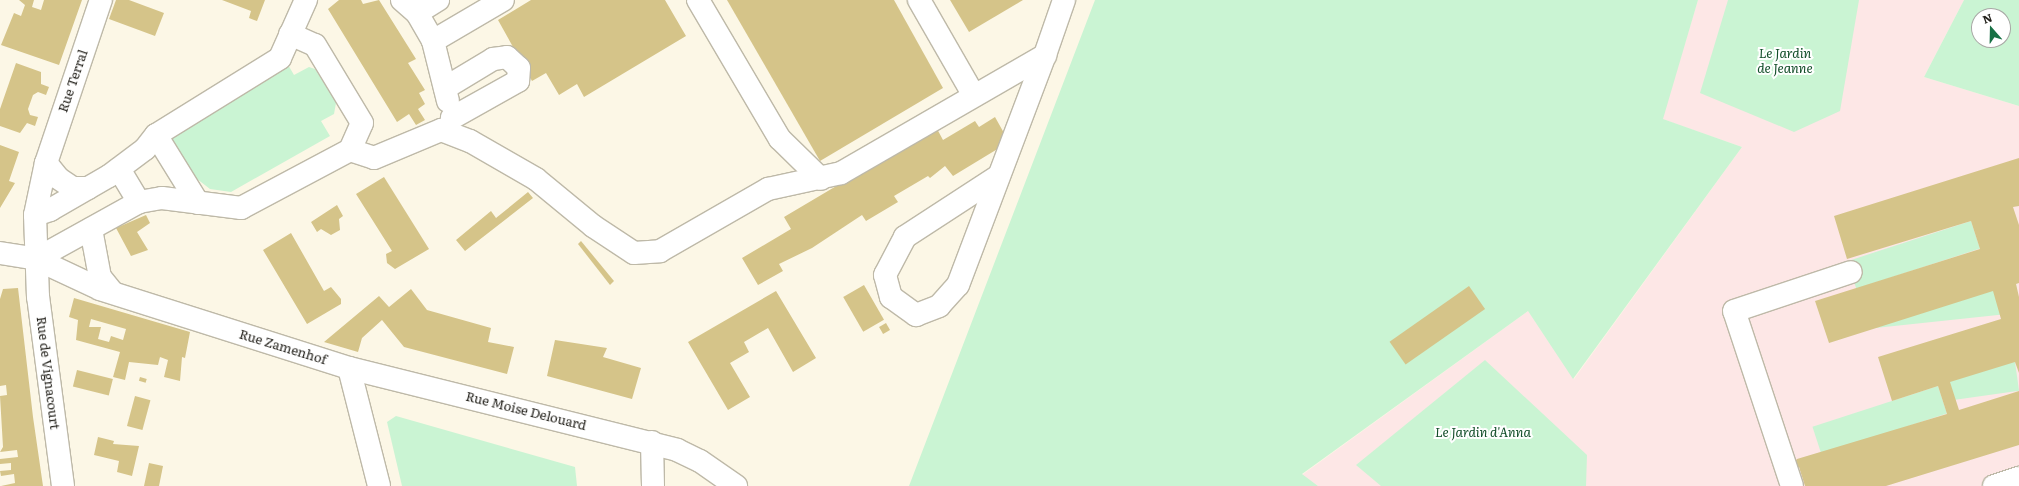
<!DOCTYPE html>
<style>
body{margin:0}
#map{position:relative;width:2019px;height:486px;overflow:hidden;background:#fcf7e6;font-family:Literata,serif}
div>[style]{position:absolute}
.education>*{inset:0;background:#fde7e6}
.green>*{inset:0;background:#caf4d3;transform-origin:0 0}
.building>*{inset:0;background:#d5c489;transform-origin:0 0}
.roads{filter:drop-shadow(1px 0 #beb9a8) drop-shadow(-1px 0 #beb9a8) drop-shadow(0 1px #beb9a8) drop-shadow(0 -1px #beb9a8)}
.minor>*{height:22px;margin:-11px;padding:0 11px;transform-origin:11px;border-radius:11px;background:#fff}
span{translate:-50% -50%;white-space:nowrap;text-align:center;line-height:1.15;-webkit-text-stroke:4px #fff;paint-order:stroke}
.park-label{font-size:13px;color:#124e29;font-style:italic}
.street-label{font-size:13px;color:#24221c}
.north{position:absolute;left:1971px;top:8px;width:40px;height:40px;box-sizing:border-box;background:#fff;border:1px solid #a7a7a4;border-radius:50%;rotate:340deg;font-size:11px;font-weight:700;line-height:16px;text-align:center;color:#24221c}
.north::after{content:'';display:block;margin:auto;width:14px;height:18px;background:#187145;clip-path:polygon(50% 0,100% 100%,50% 72%,0 100%)}
</style>
<div id="map">
<div class="education">
<div style="clip-path:polygon(1698px 0,1964px 0,1924px 77px,2019px 106px,2019px 486px,1318px 486px,1302px 475px,1528px 311px,1574px 379px,1742px 147px,1662px 119px)"></div>
</div>
<div class="green">
<div style="clip-path:polygon(1095px 0,1698px 0,1663px 119px,1742px 147px,1573px 379px,1528px 311px,1302px 474px,1318px 486px,909px 486px)"></div>
<div style="clip-path:polygon(1728px 0,1859px 0,1840px 111px,1794px 132px,1700px 93px)"></div>
<div style="clip-path:polygon(evenodd,1964px 0,2019px 0,2019px 106px,1924px 77px,1964px 0,1979px 16px,2003px 16px,2003px 40px,1979px 40px,1979px 16px)"></div>
<div style="clip-path:polygon(287px 63px,294px 75px,309px 67px,315px 69px,331px 94px,336px 103px,334px 114px,321px 121px,330px 136px,231px 192px,210px 189px,183px 168px,167px 140px)"></div>
<div style="left:1971px;top:221px;width:29px;height:130px;rotate:72deg"></div>
<div style="left:2016px;top:284px;width:29px;height:154px;rotate:84deg"></div>
<div style="clip-path:polygon(1485px 360px,1587px 455px,1586px 486px,1381px 486px,1356px 465px)"></div>
<div style="left:2015px;top:362px;width:29px;height:68px;rotate:82deg"></div>
<div style="left:1938px;top:386px;width:29px;height:132px;rotate:72deg"></div>
<div style="clip-path:polygon(396px 416px,575px 467px,577px 486px,402px 486px,387px 422px)"></div>
</div>
<div class="building">
<div style="clip-path:polygon(19px 0,34px 0,32px 7px,41px 10px,44px 0,82px 0,59px 65px,1px 45px,14px 13px,21px 16px,25px 5px)"></div>
<div style="clip-path:polygon(116px 0,129px 0,164px 13px,155px 36px,109px 19px)"></div>
<div style="clip-path:polygon(222px 0,265px 0,257px 21px,249px 18px,251px 11px)"></div>
<div style="clip-path:polygon(339px 0,361px 0,363px 4px,379px 0,416px 59px,408px 63px,425px 90px,419px 93px,425px 104px,418px 109px,425px 120px,416px 125px,409px 114px,397px 122px,328px 9px)"></div>
<div style="clip-path:polygon(531px 0,665px 0,686px 36px,584px 97px,577px 84px,559px 95px,546px 73px,532px 81px,498px 20px)"></div>
<div style="clip-path:polygon(727px 0,894px 0,943px 88px,820px 161px)"></div>
<div style="clip-path:polygon(950px 0,1023px 0,969px 32px)"></div>
<div style="clip-path:polygon(16px 63px,41px 72px,41px 84px,49px 87px,46px 95px,38px 92px,33px 95px,28px 109px,30px 115px,38px 117px,35px 126px,27px 123px,20px 133px,0 126px,0 109px)"></div>
<div style="clip-path:polygon(995px 117px,1009px 142px,953px 176px,945px 166px,930px 178px,928px 176px,894px 196px,898px 202px,866px 221px,862px 215px,812px 248px,779px 264px,783px 271px,758px 285px,742px 258px,791px 229px,784px 217px,936px 127px,943px 140px,975px 121px,979px 127px)"></div>
<div style="clip-path:polygon(0 145px,19px 152px,9px 181px,15px 183px,0 208px)"></div>
<div style="clip-path:polygon(2019px 158px,2019px 206px,2013px 207px,2019px 225px,2019px 283px,2016px 284px,2019px 297px,2019px 373px,2015px 362px,1950px 382px,1959px 410px,2019px 391px,2019px 445px,1886px 486px,1805px 486px,1799px 467px,1794px 469px,1793px 463px,1797px 459px,1947px 414px,1938px 386px,1892px 401px,1878px 357px,2001px 319px,1993px 291px,1829px 343px,1815px 301px,1980px 249px,1971px 221px,1847px 259px,1834px 216px)"></div>
<div style="clip-path:polygon(384px 177px,429px 249px,395px 269px,387px 263px,386px 254px,392px 251px,356px 194px)"></div>
<div style="clip-path:polygon(528px 192px,533px 198px,465px 251px,456px 240px,491px 211px,496px 218px)"></div>
<div style="clip-path:polygon(337px 205px,343px 216px,339px 219px,340px 230px,331px 235px,321px 229px,317px 232px,311px 222px)"></div>
<div style="clip-path:polygon(146px 215px,150px 223px,137px 232px,148px 250px,131px 256px,116px 228px)"></div>
<div style="clip-path:polygon(291px 233px,324px 291px,331px 287px,341px 299px,341px 304px,307px 324px,263px 250px)"></div>
<div style="clip-path:polygon(581px 241px,614px 281px,610px 285px,578px 244px)"></div>
<div style="left:864px;top:285px;width:40px;height:24px;rotate:60deg"></div>
<div style="left:1469px;top:286px;width:28px;height:97px;rotate:55deg"></div>
<div style="clip-path:polygon(18px 288px,33px 417px,43px 486px,1px 486px,15px 483px,14px 474px,1px 476px,0 471px,11px 470px,11px 463px,0 464px,0 459px,18px 457px,17px 450px,0 452px,3px 447px,0 396px,7px 395px,6px 385px,0 386px,0 299px,3px 289px)"></div>
<div style="clip-path:polygon(411px 289px,427px 310px,491px 328px,488px 342px,514px 347px,507px 374px,404px 347px,382px 320px,362px 338px,358px 352px,324px 342px,379px 296px,389px 307px)"></div>
<div style="clip-path:polygon(776px 291px,816px 358px,793px 372px,768px 328px,744px 342px,749px 352px,730px 363px,750px 397px,728px 410px,688px 342px)"></div>
<div style="clip-path:polygon(evenodd,74px 298px,190px 332px,185px 358px,182px 357px,180px 381px,164px 377px,168px 360px,160px 357px,158px 365px,129px 362px,125px 380px,113px 377px,120px 352px,76px 340px,78px 320px,69px 317px,74px 298px,91px 319px,126px 329px,123px 340px,111px 336px,109px 342px,98px 339px,101px 327px,89px 327px,91px 319px)"></div>
<div style="left:886px;top:323px;width:8px;height:8px;rotate:60deg"></div>
<div style="clip-path:polygon(555px 340px,607px 348px,603px 357px,641px 368px,632px 399px,547px 376px)"></div>
<div style="left:77px;top:370px;width:37px;height:17px;rotate:14deg"></div>
<div style="left:140px;top:377px;width:7px;height:4px;rotate:16deg"></div>
<div style="left:135px;top:396px;width:16px;height:31px;rotate:15deg"></div>
<div style="clip-path:polygon(98px 437px,114px 441px,113px 444px,139px 446px,132px 476px,117px 472px,119px 461px,94px 455px)"></div>
<div style="clip-path:polygon(149px 463px,163px 466px,159px 486px,144px 486px)"></div>
</div>
<div class="roads">
<div class="minor">
<div style="left:402px;top:0;width:20px;rotate:41deg"></div>
<div style="left:417px;top:13px;width:32px;rotate:60deg"></div>
<div style="left:433px;top:41px;width:62px;rotate:76deg"></div>
<div style="left:698px;top:0;width:161px;rotate:59.5deg"></div>
<div style="left:780px;top:139px;width:57px;rotate:44.3deg"></div>
<div style="left:919px;top:0;width:108px;rotate:60.1deg"></div>
<div style="left:417px;top:13px;width:25px;rotate:-32deg"></div>
<div style="left:290px;top:34px;width:27px;rotate:24deg"></div>
<div style="left:315px;top:45px;width:91px;rotate:58.9deg"></div>
<div style="left:362px;top:123px;width:30px;rotate:114deg"></div>
<div style="left:433px;top:41px;width:81px;rotate:-30.4deg"></div>
<div style="left:445px;top:88px;width:56px;rotate:-31.1deg"></div>
<div style="left:493px;top:59px;width:14px;rotate:-8deg"></div>
<div style="left:507px;top:57px;width:16px;rotate:43deg"></div>
<div style="left:519px;top:68px;width:13px;rotate:94deg"></div>
<div style="left:518px;top:81px;width:76px;rotate:150.7deg"></div>
<div style="left:156px;top:135px;width:80px;rotate:58.3deg"></div>
<div style="left:46px;top:163px;width:19px;rotate:51deg"></div>
<div style="left:58px;top:178px;width:18px;rotate:34deg"></div>
<div style="left:73px;top:188px;width:15px"></div>
<div style="left:119px;top:169px;width:39px;rotate:59deg"></div>
<div style="left:997px;top:177px;width:110px;rotate:146.9deg"></div>
<div style="left:905px;top:237px;width:43px;rotate:117.8deg"></div>
<div style="left:885px;top:275px;width:23px;rotate:75deg"></div>
<div style="left:891px;top:297px;width:31px;rotate:36deg"></div>
<div style="left:916px;top:315px;width:25px;rotate:-21deg"></div>
<div style="left:939px;top:306px;width:28px;rotate:-48deg"></div>
<div style="left:958px;top:285px;width:246px;rotate:-69.3deg"></div>
<div style="left:35px;top:215px;width:16px;rotate:-18deg"></div>
<div style="left:50px;top:210px;width:68px;rotate:-30deg"></div>
<div style="left:109px;top:176px;width:45px;rotate:-36.9deg"></div>
<div style="left:145px;top:149px;width:18px;rotate:-52deg"></div>
<div style="left:156px;top:135px;width:146px;rotate:-31.8deg"></div>
<div style="left:280px;top:58px;width:64px;rotate:-65.9deg"></div>
<div style="left:91px;top:229px;width:49px;rotate:79.4deg"></div>
<div style="left:100px;top:277px;width:19px;rotate:51deg"></div>
<div style="left:0;top:253px;width:36px;rotate:9deg"></div>
<div style="left:36px;top:259px;width:71px;rotate:25.1deg"></div>
<div style="left:100px;top:289px;width:261px;rotate:17.6deg"></div>
<div style="left:349px;top:368px;width:122px;rotate:75.7deg"></div>
<div style="left:36px;top:259px;width:118px;rotate:-29deg"></div>
<div style="left:139px;top:202px;width:23px;rotate:-10deg"></div>
<div style="left:162px;top:198px;width:80px;rotate:7.2deg"></div>
<div style="left:241px;top:208px;width:123px;rotate:-28deg"></div>
<div style="left:350px;top:150px;width:25px;rotate:18deg"></div>
<div style="left:374px;top:158px;width:73px;rotate:-22.7deg"></div>
<div style="left:441px;top:130px;width:31px;rotate:21deg"></div>
<div style="left:470px;top:141px;width:76px;rotate:29.9deg"></div>
<div style="left:536px;top:179px;width:74px;rotate:39.5deg"></div>
<div style="left:593px;top:226px;width:49px;rotate:33.4deg"></div>
<div style="left:634px;top:253px;width:26px;rotate:-4deg"></div>
<div style="left:660px;top:251px;width:125px;rotate:-29.9deg"></div>
<div style="left:768px;top:189px;width:75px;rotate:-12.4deg"></div>
<div style="left:841px;top:173px;width:236px;rotate:-30deg"></div>
<div style="left:1045px;top:55px;width:58px;rotate:-70.9deg"></div>
<div style="left:349px;top:368px;width:338px;rotate:14deg"></div>
<div style="left:677px;top:450px;width:25px;rotate:26deg"></div>
<div style="left:700px;top:461px;width:44px;rotate:34.8deg"></div>
<div style="left:652px;top:442px;width:44px;rotate:88.7deg"></div>
<div style="left:63px;top:486px;width:191px;rotate:-97.5deg"></div>
<div style="left:38px;top:297px;width:82px;rotate:-92.1deg"></div>
<div style="left:35px;top:215px;width:53px;rotate:-78.1deg"></div>
<div style="left:46px;top:163px;width:172px;rotate:-71.4deg"></div>
<div style="left:1792px;top:486px;width:184px;rotate:-108.3deg"></div>
<div style="left:1734px;top:311px;width:123px;rotate:-18.4deg"></div>
<div style="left:1994px;top:486px;width:26px;rotate:-18deg"></div>
</div>
</div>
<div class="park-label">
<span style="left:1785px;top:61px">Le Jardin<br>de Jeanne</span>
<span style="left:1483px;top:432px">Le Jardin d'Anna</span>
</div>
<div class="street-label">
<span style="left:73px;top:81px;rotate:-71deg">Rue Terral</span>
<span style="left:283px;top:347px;rotate:17deg">Rue Zamenhof</span>
<span style="left:48px;top:373px;rotate:83deg">Rue de Vignacourt</span>
<span style="left:526px;top:411px;rotate:14deg">Rue Moise Delouard</span>
</div>
<div class="north">N</div>
</div>
